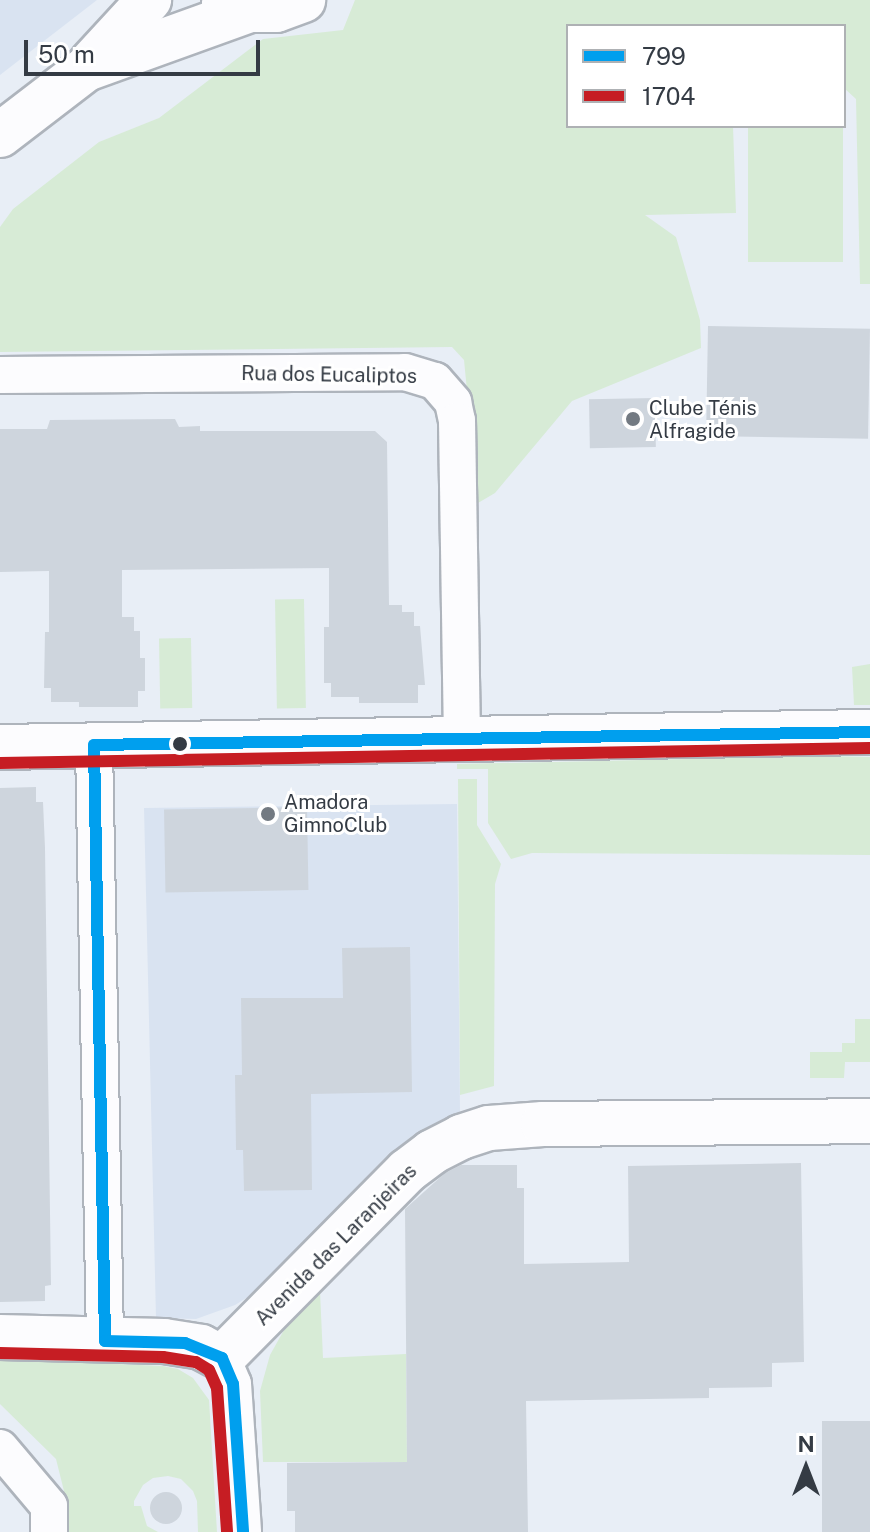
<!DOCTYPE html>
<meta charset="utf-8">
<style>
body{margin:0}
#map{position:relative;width:870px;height:1532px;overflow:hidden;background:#e8eef6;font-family:"Public Sans",sans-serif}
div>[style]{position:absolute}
.built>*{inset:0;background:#d9e3f1}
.green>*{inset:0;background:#d7ebd6;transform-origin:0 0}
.building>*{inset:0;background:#ced5dd;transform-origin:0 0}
.round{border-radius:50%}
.roads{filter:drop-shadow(2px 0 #aeb4bc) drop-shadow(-2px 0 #aeb4bc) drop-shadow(0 2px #aeb4bc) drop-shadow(0 -2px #aeb4bc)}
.minor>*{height:36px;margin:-18px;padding:0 18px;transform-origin:18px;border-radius:18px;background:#fcfcfe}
.tertiary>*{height:44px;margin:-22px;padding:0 22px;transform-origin:22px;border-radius:22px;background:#fcfcfe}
.bus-1>*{height:12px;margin:-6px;padding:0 6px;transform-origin:6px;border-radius:6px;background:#009fee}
.bus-2>*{height:12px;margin:-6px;padding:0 6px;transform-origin:6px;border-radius:6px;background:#c61d23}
.dots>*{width:22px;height:22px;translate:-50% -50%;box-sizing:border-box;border:4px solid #fff;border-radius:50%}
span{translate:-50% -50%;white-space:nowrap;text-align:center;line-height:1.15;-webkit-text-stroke:6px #fff;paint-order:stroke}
.street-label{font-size:20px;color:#343b44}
.poi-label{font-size:20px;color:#343b44}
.left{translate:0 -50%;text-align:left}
.legend{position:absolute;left:566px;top:24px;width:280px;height:104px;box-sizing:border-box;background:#fff;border:2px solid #aeb1b4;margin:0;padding:10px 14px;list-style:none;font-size:24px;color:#343b44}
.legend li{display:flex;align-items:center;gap:16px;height:40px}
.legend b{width:40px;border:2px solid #aeb1b4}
.north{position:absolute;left:766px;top:1428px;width:80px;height:80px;-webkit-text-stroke:6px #fff;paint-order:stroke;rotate:0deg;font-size:22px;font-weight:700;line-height:32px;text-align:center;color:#343b44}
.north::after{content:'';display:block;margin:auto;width:28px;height:36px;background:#343b44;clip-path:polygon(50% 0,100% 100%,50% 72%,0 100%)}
.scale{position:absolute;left:24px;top:40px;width:236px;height:36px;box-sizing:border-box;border:4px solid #343b44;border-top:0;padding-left:10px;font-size:24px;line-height:28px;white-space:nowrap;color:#343b44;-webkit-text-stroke:6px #fff;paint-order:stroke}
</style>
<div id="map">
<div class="built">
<div style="clip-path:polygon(0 0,97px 0,0 75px)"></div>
<div style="clip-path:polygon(457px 804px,460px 1113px,416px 1135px,383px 1160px,259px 1290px,235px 1305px,196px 1319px,156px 1318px,144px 808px)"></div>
</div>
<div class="green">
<div style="clip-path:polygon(355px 0,870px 0,870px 284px,860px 284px,856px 99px,844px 88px,844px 26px,568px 26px,568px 126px,733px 126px,736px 213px,645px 215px,676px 237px,700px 320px,701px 348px,572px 401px,495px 493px,478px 503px,464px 360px,452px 347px,0 352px,0 227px,13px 209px,99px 142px,159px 118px,263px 39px,343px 30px)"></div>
<div style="left:748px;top:126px;width:95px;height:136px"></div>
<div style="left:304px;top:599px;width:109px;height:29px;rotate:89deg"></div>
<div style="left:191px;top:638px;width:70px;height:32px;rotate:89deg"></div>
<div style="clip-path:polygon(870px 664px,870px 705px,854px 705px,852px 667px)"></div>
<div style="clip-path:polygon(821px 756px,870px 757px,870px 855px,532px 853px,511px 859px,488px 823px,488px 769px,457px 769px,457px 764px)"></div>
<div style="clip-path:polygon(458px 779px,477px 779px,477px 825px,501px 864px,495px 884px,494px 1086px,460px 1095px)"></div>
<div style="clip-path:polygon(855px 1019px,870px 1019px,870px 1062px,845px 1062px,844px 1078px,810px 1078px,810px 1052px,842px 1052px,842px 1043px,855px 1043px)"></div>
<div style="clip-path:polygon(320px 1291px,323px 1358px,406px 1354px,407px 1462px,263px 1462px,260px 1391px,270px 1355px,284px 1330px)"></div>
<div style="clip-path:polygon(0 1359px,163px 1366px,178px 1369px,193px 1378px,209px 1400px,217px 1532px,198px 1532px,197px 1501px,193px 1491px,181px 1479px,168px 1476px,153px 1478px,143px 1485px,134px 1501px,134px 1506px,141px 1506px,147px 1526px,158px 1532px,68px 1532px,69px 1511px,56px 1459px,0 1404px)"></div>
</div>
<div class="building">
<div style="left:708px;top:326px;width:162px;height:110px;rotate:1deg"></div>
<div style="left:655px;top:398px;width:49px;height:66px;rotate:89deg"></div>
<div style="clip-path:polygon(175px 419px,179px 427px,200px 426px,200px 431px,375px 431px,387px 442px,389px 605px,402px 605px,402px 612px,414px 612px,414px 626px,420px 626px,425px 685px,418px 685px,418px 703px,359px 703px,359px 697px,331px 697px,331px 683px,324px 683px,324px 627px,329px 627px,329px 568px,122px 570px,122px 617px,134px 617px,134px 631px,140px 631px,140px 658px,145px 658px,145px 691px,138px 691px,138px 707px,79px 707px,79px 702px,51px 702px,51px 688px,44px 688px,45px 632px,49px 632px,49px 571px,0 572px,0 429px,47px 429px,50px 420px)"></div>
<div style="clip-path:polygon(36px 787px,36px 802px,43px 802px,45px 848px,51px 1285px,45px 1286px,45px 1301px,0 1302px,0 788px)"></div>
<div style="left:307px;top:807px;width:83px;height:143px;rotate:89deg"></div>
<div style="clip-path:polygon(410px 947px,412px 1092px,311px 1094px,312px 1190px,244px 1191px,243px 1150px,236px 1150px,235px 1075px,242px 1075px,241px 998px,343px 998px,342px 948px)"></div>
<div style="clip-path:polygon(801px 1163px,804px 1362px,772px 1363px,772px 1387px,709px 1388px,709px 1398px,526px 1401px,528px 1532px,295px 1532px,295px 1511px,287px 1511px,287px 1463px,407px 1462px,405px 1209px,445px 1173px,461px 1165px,517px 1165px,517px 1188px,524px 1188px,524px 1264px,629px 1262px,628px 1166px)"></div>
<div style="left:822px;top:1421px;width:48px;height:111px"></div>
<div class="round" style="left:150px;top:1492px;width:32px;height:32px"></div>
</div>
<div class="roads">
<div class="minor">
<div style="left:0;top:375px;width:405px;rotate:-0.4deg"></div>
<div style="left:405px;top:372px;width:31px;rotate:17deg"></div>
<div style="left:435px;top:381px;width:28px;rotate:49deg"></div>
<div style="left:453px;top:402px;width:19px;rotate:78deg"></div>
<div style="left:457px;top:421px;width:318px;rotate:89.1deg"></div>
<div style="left:94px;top:745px;width:596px;rotate:88.94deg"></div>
<div style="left:222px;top:1358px;width:28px;rotate:67deg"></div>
<div style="left:233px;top:1384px;width:148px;rotate:86.1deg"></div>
<div style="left:0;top:1448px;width:76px;rotate:49.8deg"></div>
<div style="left:49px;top:1506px;width:26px;rotate:90deg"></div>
</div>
<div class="tertiary">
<div style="left:224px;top:3px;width:27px;rotate:15deg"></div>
<div style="left:250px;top:10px;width:26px"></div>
<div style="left:276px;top:10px;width:29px;rotate:-20deg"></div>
<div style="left:91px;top:63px;width:86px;rotate:-47.4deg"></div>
<div style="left:0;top:135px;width:108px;rotate:-37.5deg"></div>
<div style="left:86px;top:69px;width:174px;rotate:-19.8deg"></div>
<div style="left:0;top:747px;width:870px;rotate:-0.99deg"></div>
<div style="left:0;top:1337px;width:164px;rotate:1.4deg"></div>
<div style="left:164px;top:1341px;width:37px;rotate:9deg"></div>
<div style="left:201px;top:1347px;width:24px;rotate:28deg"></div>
<div style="left:222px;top:1358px;width:263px;rotate:-45.3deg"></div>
<div style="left:407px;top:1171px;width:31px;rotate:-37deg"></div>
<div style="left:432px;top:1152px;width:33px;rotate:-27deg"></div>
<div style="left:461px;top:1137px;width:29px;rotate:-18deg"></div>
<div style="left:489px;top:1128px;width:54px;rotate:-4.2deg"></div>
<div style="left:543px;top:1124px;width:327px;rotate:-0.5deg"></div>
</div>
</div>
<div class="bus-1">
<div style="left:94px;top:745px;width:776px;rotate:-0.96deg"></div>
<div style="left:94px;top:745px;width:596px;rotate:88.94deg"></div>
<div style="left:105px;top:1341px;width:80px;rotate:1.4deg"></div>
<div style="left:185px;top:1343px;width:40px;rotate:22deg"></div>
<div style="left:222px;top:1358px;width:28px;rotate:67deg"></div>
<div style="left:233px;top:1384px;width:148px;rotate:86.1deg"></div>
</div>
<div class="bus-2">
<div style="left:0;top:763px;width:870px;rotate:-0.99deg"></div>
<div style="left:0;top:1353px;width:163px;rotate:1.4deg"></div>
<div style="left:163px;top:1357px;width:33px;rotate:9deg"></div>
<div style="left:196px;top:1362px;width:15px;rotate:32deg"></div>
<div style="left:209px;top:1370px;width:20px;rotate:66deg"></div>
<div style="left:217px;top:1388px;width:144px;rotate:86deg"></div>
</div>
<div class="dots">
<div style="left:633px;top:419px;background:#737a82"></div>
<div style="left:180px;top:744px;background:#343b44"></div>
<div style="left:268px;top:814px;background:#737a82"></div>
</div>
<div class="street-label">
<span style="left:329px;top:375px;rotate:1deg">Rua dos Eucaliptos</span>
<span style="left:336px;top:1245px;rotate:-45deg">Avenida das Laranjeiras</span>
</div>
<div class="poi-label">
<span class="left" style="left:649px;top:420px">Clube Ténis<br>Alfragide</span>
<span class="left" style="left:284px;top:814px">Amadora<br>GimnoClub</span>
</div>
<ul class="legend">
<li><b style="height:10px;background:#009fee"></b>799</li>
<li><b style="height:10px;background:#c61d23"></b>1704</li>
</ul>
<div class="north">N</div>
<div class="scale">50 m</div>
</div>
